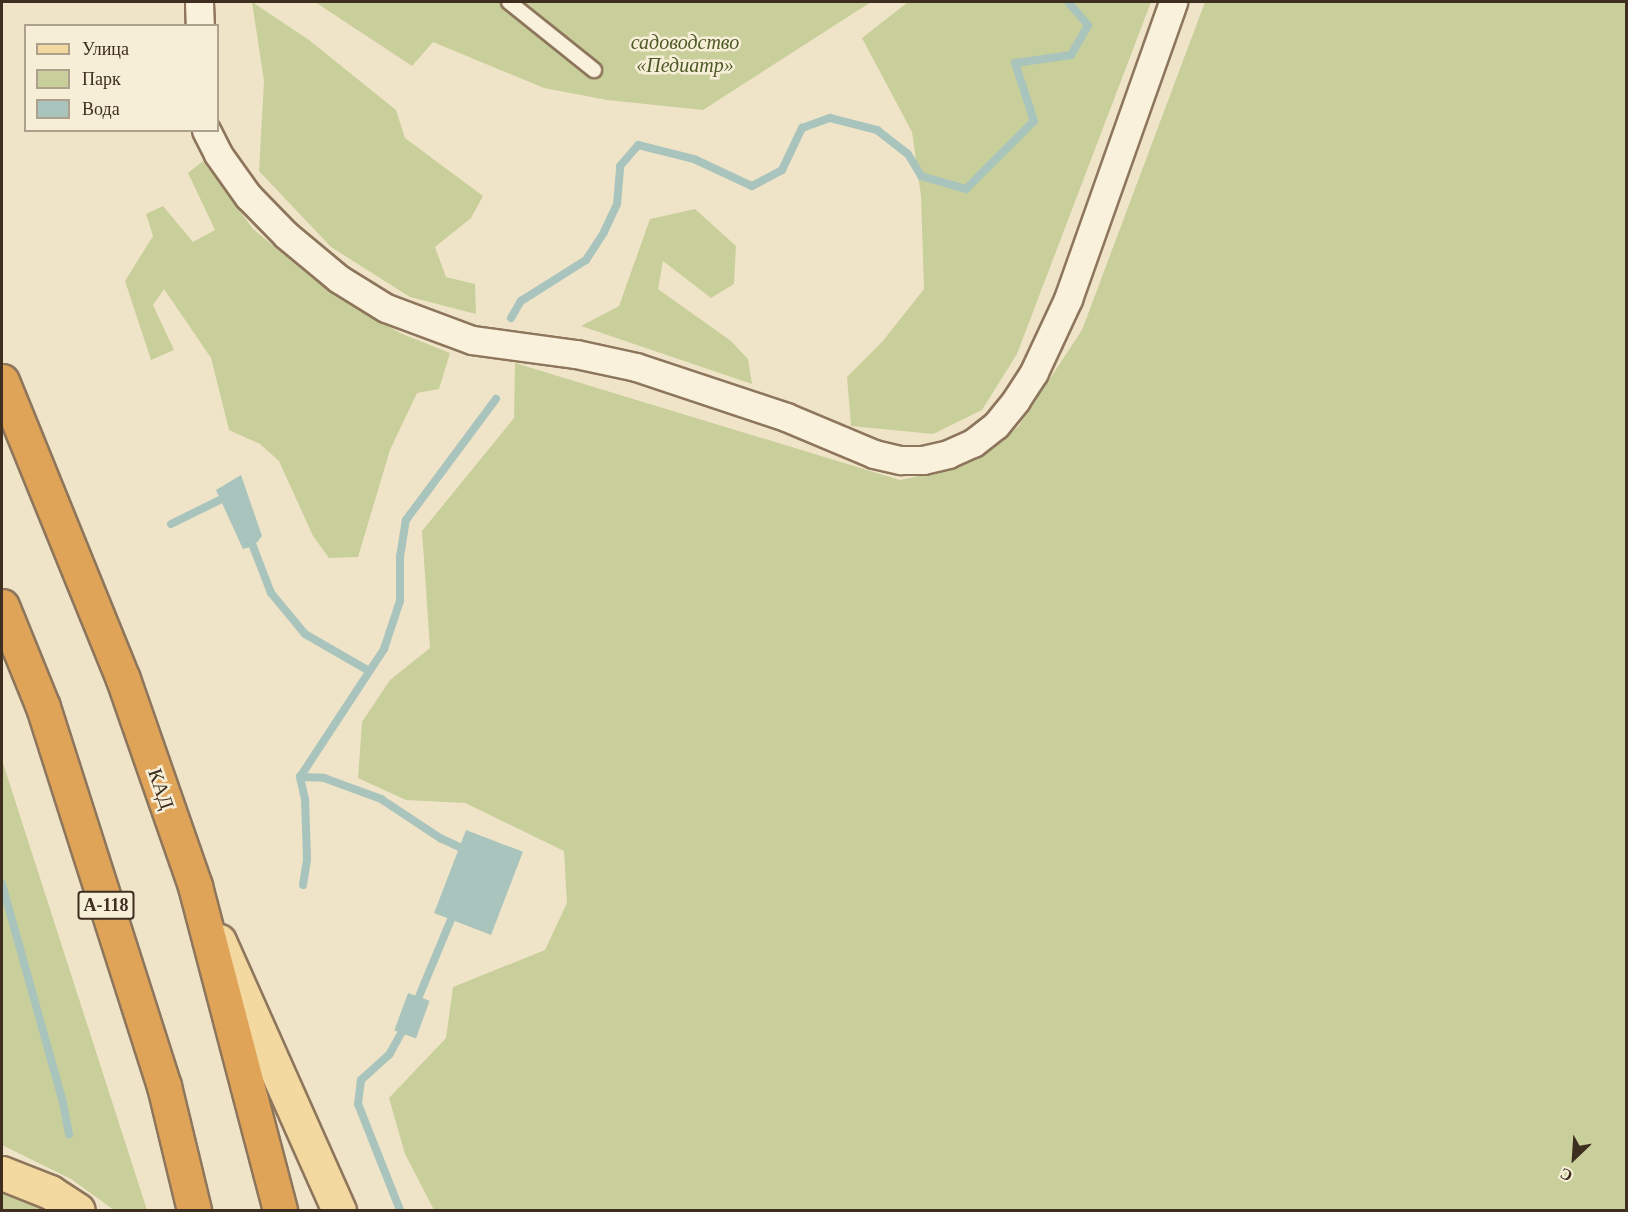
<!DOCTYPE html>
<meta charset="utf-8">
<style>
body{margin:0}
#map{position:relative;width:1628px;height:1212px;overflow:hidden;background:#f0e4c8;font-family:"Times New Roman",serif}
div>[style]{position:absolute}
.green>*{inset:0;background:#c9cf9b}
.water>*{inset:0;background:#a9c4bc;transform-origin:0 0}
.stream>*{height:8px;margin:-4px;padding:0 4px;transform-origin:4px;border-radius:4px;background:#a9c4bc}
.roads{filter:drop-shadow(2px 0 #8d765c) drop-shadow(-2px 0 #8d765c) drop-shadow(0 2px #8d765c) drop-shadow(0 -2px #8d765c)}
.service>*{height:14px;margin:-7px;padding:0 7px;transform-origin:7px;border-radius:7px;background:#faf1dc}
.minor>*{height:27px;margin:-13.5px;padding:0 13.5px;transform-origin:13.5px;border-radius:13.5px;background:#faf1dc}
.primary>*{height:33px;margin:-16.5px;padding:0 16.5px;transform-origin:16.5px;border-radius:16.5px;background:#f3d9a0}
.motorway>*{height:33px;margin:-16.5px;padding:0 16.5px;transform-origin:16.5px;border-radius:16.5px;background:#e0a458}
span{translate:-50% -50%;white-space:nowrap;text-align:center;line-height:1.15;-webkit-text-stroke:5px #f7eed8;paint-order:stroke}
.shield-label span{padding:2px 4px;background:#f7eed8;border:2px solid;border-radius:4px;-webkit-text-stroke-width:0}
.shield-label{font-size:18px;color:#3d2e20;font-weight:700}
.park-label{font-size:20px;color:#4d5a26;font-style:italic}
.street-label{font-size:20px;color:#3d2e20}
.frame{position:absolute;inset:0;border:3px solid #3d2e20;pointer-events:none}
.legend{position:absolute;left:24px;top:24px;width:195px;height:108px;box-sizing:border-box;background:#f7eed8;border:2px solid #ada18e;margin:0;padding:8px 10px;list-style:none;font-size:18px;color:#3d2e20}
.legend li{display:flex;align-items:center;gap:12px;height:30px}
.legend b{width:30px;border:2px solid #ada18e}
.north{position:absolute;left:1544px;top:1128px;width:60px;height:60px;-webkit-text-stroke:4px #f7eed8;paint-order:stroke;rotate:205deg;font-size:16px;font-weight:700;line-height:24px;text-align:center;color:#3d2e20}
.north::after{content:'';display:block;margin:auto;width:21px;height:27px;background:#3d2e20;clip-path:polygon(50% 0,100% 100%,50% 72%,0 100%)}
</style>
<div id="map">
<div class="green">
<div style="clip-path:polygon(252px 2px,309px 40px,396px 110px,405px 138px,483px 196px,471px 218px,435px 247px,446px 277px,475px 284px,476px 314px,410px 297px,331px 247px,259px 171px,264px 81px)"></div>
<div style="clip-path:polygon(315px 2px,871px 2px,703px 110px,607px 100px,544px 88px,433px 42px,412px 66px)"></div>
<div style="clip-path:polygon(908px 2px,1151px 2px,1017px 354px,982px 410px,933px 434px,851px 426px,847px 377px,882px 342px,924px 289px,921px 196px,912px 132px,862px 38px)"></div>
<div style="clip-path:polygon(1205px 2px,1626px 2px,1626px 1210px,434px 1210px,405px 1154px,389px 1098px,446px 1038px,453px 987px,545px 950px,567px 903px,564px 851px,465px 803px,406px 800px,358px 778px,362px 722px,390px 680px,430px 648px,422px 531px,514px 418px,515px 363px,900px 480px,957px 468px,1018px 427px,1082px 330px)"></div>
<div style="clip-path:polygon(203px 161px,253px 229px,317px 282px,400px 333px,450px 353px,439px 389px,417px 393px,390px 450px,358px 557px,329px 558px,313px 536px,279px 461px,260px 444px,229px 430px,211px 358px,164px 289px,153px 305px,174px 350px,151px 360px,125px 281px,153px 236px,146px 214px,163px 206px,193px 242px,215px 230px,188px 173px)"></div>
<div style="clip-path:polygon(695px 209px,736px 246px,734px 284px,711px 298px,663px 261px,658px 289px,731px 341px,748px 359px,752px 384px,581px 326px,619px 306px,650px 219px)"></div>
<div style="clip-path:polygon(2px 760px,147px 1210px,114px 1210px,71px 1179px,2px 1145px)"></div>
<div style="clip-path:polygon(2px 1191px,9px 1193px,43px 1210px,2px 1210px)"></div>
</div>
<div class="water">
<div style="clip-path:polygon(241px 475px,262px 536px,254px 546px,243px 549px,216px 490px)"></div>
<div style="left:466px;top:830px;width:61px;height:89px;rotate:21deg"></div>
<div style="left:408px;top:993px;width:23px;height:40px;rotate:20deg"></div>
</div>
<div class="stream">
<div style="left:511px;top:318px;width:20px;rotate:-60deg"></div>
<div style="left:521px;top:301px;width:77px;rotate:-32.2deg"></div>
<div style="left:586px;top:260px;width:33px;rotate:-57deg"></div>
<div style="left:604px;top:232px;width:31px;rotate:-65deg"></div>
<div style="left:617px;top:204px;width:38px;rotate:-85deg"></div>
<div style="left:620px;top:166px;width:28px;rotate:-49deg"></div>
<div style="left:638px;top:145px;width:58px;rotate:14deg"></div>
<div style="left:694px;top:159px;width:64px;rotate:25deg"></div>
<div style="left:752px;top:186px;width:34px;rotate:-28deg"></div>
<div style="left:782px;top:170px;width:47px;rotate:-64.5deg"></div>
<div style="left:802px;top:128px;width:30px;rotate:-20deg"></div>
<div style="left:830px;top:118px;width:49px;rotate:14.3deg"></div>
<div style="left:877px;top:130px;width:39px;rotate:38deg"></div>
<div style="left:908px;top:154px;width:26px;rotate:59deg"></div>
<div style="left:921px;top:176px;width:47px;rotate:16.1deg"></div>
<div style="left:966px;top:189px;width:96px;rotate:-45deg"></div>
<div style="left:1034px;top:121px;width:61px;rotate:-108.1deg"></div>
<div style="left:1015px;top:63px;width:57px;rotate:-8.1deg"></div>
<div style="left:1071px;top:55px;width:34px;rotate:-60deg"></div>
<div style="left:1088px;top:25px;width:30px;rotate:-131deg"></div>
<div style="left:171px;top:524px;width:66px;rotate:-26.2deg"></div>
<div style="left:249px;top:536px;width:61px;rotate:68.9deg"></div>
<div style="left:271px;top:593px;width:53px;rotate:50.3deg"></div>
<div style="left:305px;top:634px;width:74px;rotate:30deg"></div>
<div style="left:300px;top:777px;width:24px;rotate:2deg"></div>
<div style="left:324px;top:778px;width:61px;rotate:20.2deg"></div>
<div style="left:381px;top:799px;width:71px;rotate:33.5deg"></div>
<div style="left:440px;top:838px;width:33px;rotate:25deg"></div>
<div style="left:2px;top:884px;width:227px;rotate:74.4deg"></div>
<div style="left:63px;top:1103px;width:32px;rotate:79deg"></div>
<div style="left:303px;top:885px;width:26px;rotate:-81deg"></div>
<div style="left:307px;top:859px;width:60px;rotate:-91.9deg"></div>
<div style="left:305px;top:799px;width:23px;rotate:-103deg"></div>
<div style="left:300px;top:777px;width:153px;rotate:-56.7deg"></div>
<div style="left:384px;top:649px;width:51px;rotate:-71.6deg"></div>
<div style="left:400px;top:601px;width:44px;rotate:-90deg"></div>
<div style="left:400px;top:557px;width:37px;rotate:-81deg"></div>
<div style="left:406px;top:520px;width:151px;rotate:-53.4deg"></div>
<div style="left:415px;top:1006px;width:104px;rotate:-67.4deg"></div>
<div style="left:400px;top:1210px;width:114px;rotate:-111.6deg"></div>
<div style="left:358px;top:1104px;width:24px;rotate:-83deg"></div>
<div style="left:361px;top:1080px;width:38px;rotate:-42deg"></div>
<div style="left:389px;top:1055px;width:37px;rotate:-61deg"></div>
</div>
<div class="roads">
<div class="service">
<div style="left:509px;top:2px;width:109px;rotate:38.7deg"></div>
</div>
<div class="minor">
<div style="left:199px;top:2px;width:24px;rotate:88deg"></div>
<div style="left:206px;top:130px;width:27px;rotate:63deg"></div>
<div style="left:218px;top:154px;width:52px;rotate:54.5deg"></div>
<div style="left:248px;top:196px;width:54px;rotate:45.7deg"></div>
<div style="left:286px;top:235px;width:69px;rotate:39.7deg"></div>
<div style="left:339px;top:279px;width:55px;rotate:31.7deg"></div>
<div style="left:386px;top:308px;width:92px;rotate:20.4deg"></div>
<div style="left:472px;top:340px;width:105px;rotate:7.7deg"></div>
<div style="left:576px;top:354px;width:61px;rotate:12.2deg"></div>
<div style="left:636px;top:367px;width:158px;rotate:18.4deg"></div>
<div style="left:786px;top:417px;width:95px;rotate:22.8deg"></div>
<div style="left:874px;top:454px;width:28px;rotate:13deg"></div>
<div style="left:901px;top:460px;width:22px"></div>
<div style="left:923px;top:460px;width:26px;rotate:-13deg"></div>
<div style="left:948px;top:454px;width:27px;rotate:-24deg"></div>
<div style="left:973px;top:443px;width:29px;rotate:-38deg"></div>
<div style="left:996px;top:425px;width:32px;rotate:-51deg"></div>
<div style="left:1016px;top:400px;width:33px;rotate:-57deg"></div>
<div style="left:1034px;top:372px;width:81px;rotate:-65deg"></div>
<div style="left:1068px;top:299px;width:315px;rotate:-70.5deg"></div>
</div>
<div class="primary">
<div style="left:219px;top:941px;width:295px;rotate:66deg"></div>
<div style="left:2px;top:1173px;width:52px;rotate:21.6deg"></div>
<div style="left:50px;top:1192px;width:33px;rotate:33deg"></div>
</div>
<div class="motorway">
<div style="left:2px;top:381px;width:322px;rotate:67.9deg"></div>
<div style="left:123px;top:679px;width:219px;rotate:70.8deg"></div>
<div style="left:195px;top:886px;width:335px;rotate:75.3deg"></div>
<div style="left:2px;top:606px;width:109px;rotate:67.9deg"></div>
<div style="left:43px;top:707px;width:398px;rotate:72.3deg"></div>
<div style="left:164px;top:1086px;width:128px;rotate:76.4deg"></div>
</div>
</div>
<div class="shield-label">
<span style="left:106px;top:905px">А-118</span>
</div>
<div class="park-label">
<span style="left:685px;top:54px">садоводство<br>«Педиатр»</span>
</div>
<div class="street-label">
<span style="left:161px;top:789px;rotate:71deg">КАД</span>
</div>
<div class="frame"></div>
<ul class="legend">
<li><b style="height:8px;background:#f3d9a0"></b>Улица</li>
<li><b style="height:16px;background:#c9cf9b"></b>Парк</li>
<li><b style="height:16px;background:#a9c4bc"></b>Вода</li>
</ul>
<div class="north">С</div>
</div>
